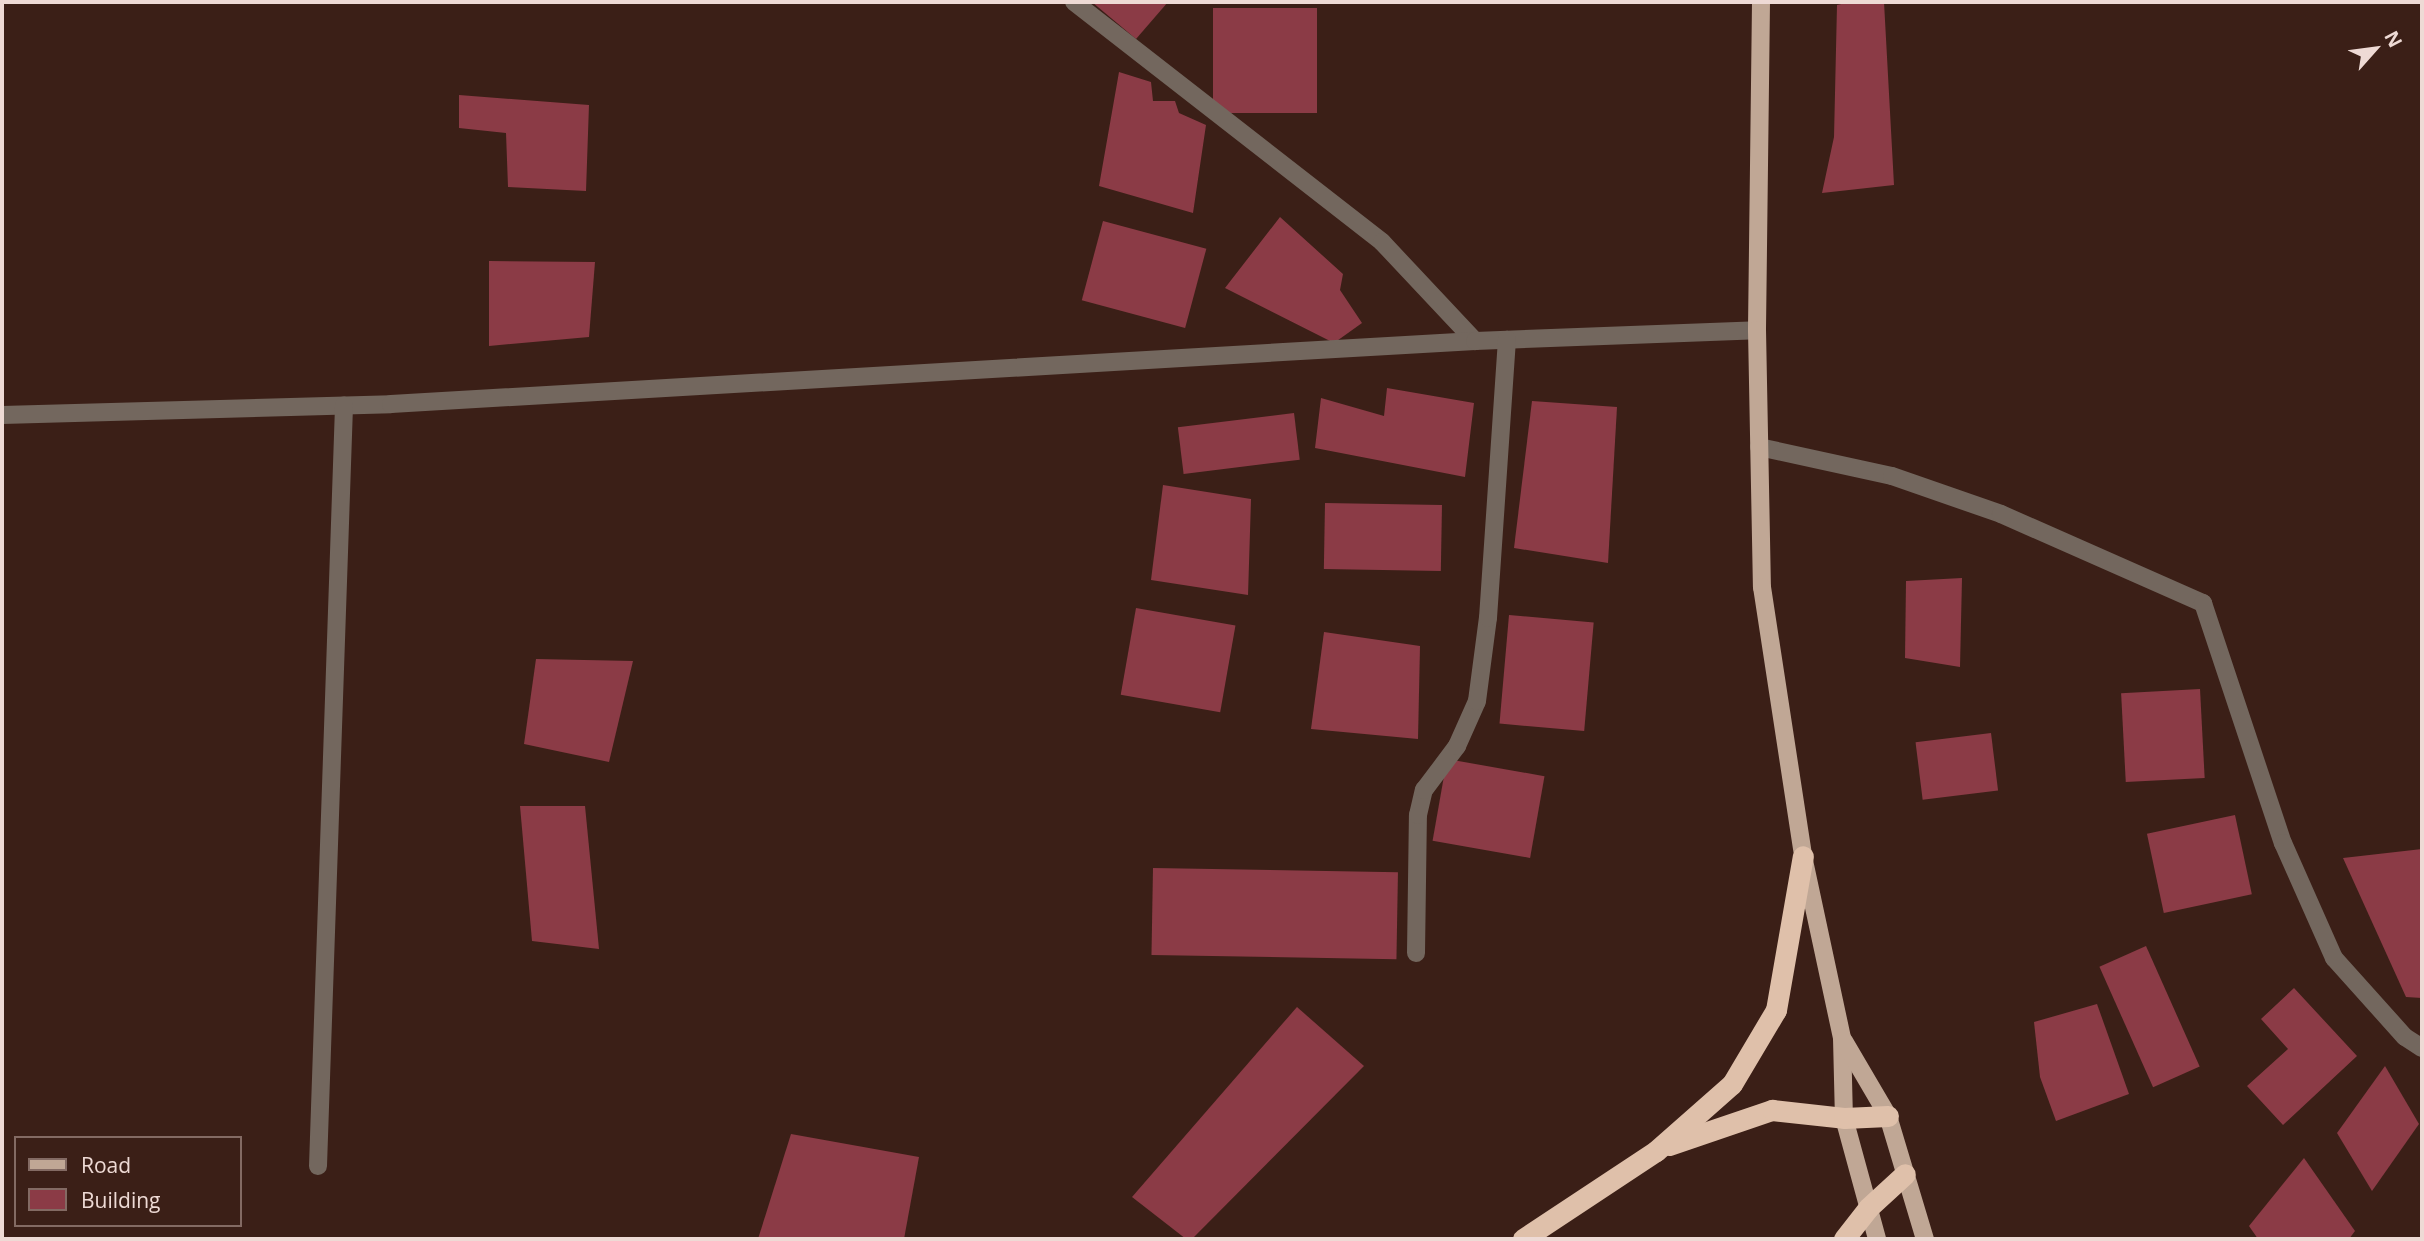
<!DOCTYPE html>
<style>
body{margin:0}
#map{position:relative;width:2424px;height:1241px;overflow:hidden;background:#3b1f17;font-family:"Open Sans",sans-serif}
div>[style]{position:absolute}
.building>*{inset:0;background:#8b3b46;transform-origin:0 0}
.minor>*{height:18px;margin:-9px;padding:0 9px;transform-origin:9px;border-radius:9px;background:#73675e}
.major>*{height:18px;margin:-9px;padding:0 9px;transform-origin:9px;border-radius:9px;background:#c0a795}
.highway>*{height:21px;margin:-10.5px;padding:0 10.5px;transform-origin:10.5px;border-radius:10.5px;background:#dfc0aa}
span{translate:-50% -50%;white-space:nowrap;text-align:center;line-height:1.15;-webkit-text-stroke:5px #3b1f17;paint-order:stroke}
.frame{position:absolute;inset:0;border:4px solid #eedad5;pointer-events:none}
.legend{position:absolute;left:14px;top:1136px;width:228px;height:91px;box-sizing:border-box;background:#3b1f17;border:2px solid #836a63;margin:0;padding:9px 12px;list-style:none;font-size:21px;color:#eedad5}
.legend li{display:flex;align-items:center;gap:14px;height:35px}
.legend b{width:35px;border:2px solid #836a63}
.north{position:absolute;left:2340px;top:14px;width:70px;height:70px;-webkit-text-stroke:5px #3b1f17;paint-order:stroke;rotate:62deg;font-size:19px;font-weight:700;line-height:28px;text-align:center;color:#eedad5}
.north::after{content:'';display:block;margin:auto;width:24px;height:32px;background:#eedad5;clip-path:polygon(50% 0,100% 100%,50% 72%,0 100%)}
</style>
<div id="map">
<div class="building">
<div style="clip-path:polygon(1092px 2px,1168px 2px,1136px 39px)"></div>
<div style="clip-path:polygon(1850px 2px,1884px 2px,1894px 185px,1822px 193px,1834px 137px,1837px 5px)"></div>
<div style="left:1213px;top:8px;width:104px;height:105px"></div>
<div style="clip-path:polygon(1119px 72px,1151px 82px,1153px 101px,1175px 101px,1179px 113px,1206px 125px,1193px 213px,1099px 186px)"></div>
<div style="clip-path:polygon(459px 95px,589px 105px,586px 191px,508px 187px,506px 133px,459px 128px)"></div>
<div style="clip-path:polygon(1280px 217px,1343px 274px,1340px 290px,1362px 323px,1334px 343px,1225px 288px)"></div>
<div style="left:1103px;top:221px;width:107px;height:82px;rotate:15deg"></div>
<div style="clip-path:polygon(489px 261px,595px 262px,589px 337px,489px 346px)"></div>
<div style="clip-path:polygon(1387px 388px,1474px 403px,1465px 477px,1315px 448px,1321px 398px,1384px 416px)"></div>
<div style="clip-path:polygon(1532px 401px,1617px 407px,1608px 563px,1514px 548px)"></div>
<div style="left:1294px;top:413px;width:47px;height:117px;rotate:83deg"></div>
<div style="clip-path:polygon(1163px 485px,1251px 499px,1248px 595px,1151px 580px)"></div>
<div style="left:1325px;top:503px;width:117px;height:66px;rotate:1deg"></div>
<div style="clip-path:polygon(1962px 578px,1960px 667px,1905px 658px,1906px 581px)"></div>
<div style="left:1136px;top:608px;width:101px;height:88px;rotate:10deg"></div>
<div style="left:1509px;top:615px;width:85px;height:109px;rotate:5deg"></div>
<div style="clip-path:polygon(1324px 632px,1420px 646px,1418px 739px,1311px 729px)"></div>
<div style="clip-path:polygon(536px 659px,633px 661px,609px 762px,524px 744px)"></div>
<div style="left:2200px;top:689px;width:89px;height:79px;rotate:87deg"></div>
<div style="left:1991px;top:733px;width:58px;height:76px;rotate:83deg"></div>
<div style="left:1447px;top:759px;width:99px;height:83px;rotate:10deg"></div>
<div style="clip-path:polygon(520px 806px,585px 806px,599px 949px,532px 941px)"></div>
<div style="left:2235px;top:815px;width:81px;height:90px;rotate:78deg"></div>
<div style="clip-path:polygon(2422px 849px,2422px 998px,2406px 997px,2343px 858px)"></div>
<div style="left:1153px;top:868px;width:245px;height:87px;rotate:1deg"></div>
<div style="left:2146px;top:946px;width:132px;height:51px;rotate:66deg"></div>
<div style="clip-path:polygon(2294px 988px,2357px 1056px,2283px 1125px,2247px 1086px,2288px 1049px,2261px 1019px)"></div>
<div style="clip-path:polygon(2097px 1004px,2129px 1094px,2056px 1121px,2040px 1077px,2034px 1022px)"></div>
<div style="clip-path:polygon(1297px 1007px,1364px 1066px,1192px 1239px,1186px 1239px,1132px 1197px)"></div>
<div style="clip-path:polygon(2385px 1066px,2419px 1124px,2372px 1191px,2337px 1133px)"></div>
<div style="clip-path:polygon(791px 1134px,919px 1157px,904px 1239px,758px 1239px)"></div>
<div style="clip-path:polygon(2304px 1158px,2355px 1231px,2349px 1239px,2258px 1239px,2249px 1226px)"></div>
</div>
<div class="minor">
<div style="left:1074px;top:2px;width:390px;rotate:37.9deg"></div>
<div style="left:1382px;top:242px;width:136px;rotate:46.8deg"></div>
<div style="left:2px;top:415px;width:389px;rotate:-1.6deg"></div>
<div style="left:391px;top:404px;width:1086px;rotate:-3.33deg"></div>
<div style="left:1475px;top:341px;width:282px;rotate:-2.2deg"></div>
<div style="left:1759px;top:447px;width:136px;rotate:12.3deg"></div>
<div style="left:1892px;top:476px;width:115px;rotate:19.2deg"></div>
<div style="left:2001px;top:514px;width:221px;rotate:23.8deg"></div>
<div style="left:2203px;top:603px;width:253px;rotate:71.6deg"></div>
<div style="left:2283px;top:843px;width:126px;rotate:66.1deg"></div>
<div style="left:2334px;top:958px;width:106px;rotate:48.1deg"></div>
<div style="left:2405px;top:1037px;width:20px;rotate:33deg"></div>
<div style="left:1416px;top:953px;width:138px;rotate:-89.2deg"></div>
<div style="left:1418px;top:815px;width:26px;rotate:-77deg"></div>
<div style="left:1424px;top:790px;width:55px;rotate:-53.1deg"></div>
<div style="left:1457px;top:746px;width:49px;rotate:-66deg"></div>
<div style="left:1477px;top:701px;width:84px;rotate:-82.5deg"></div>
<div style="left:1488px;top:618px;width:279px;rotate:-86.1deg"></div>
<div style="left:318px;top:1166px;width:761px;rotate:-88.04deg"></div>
</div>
<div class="major">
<div style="left:1761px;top:2px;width:328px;rotate:90.7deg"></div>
<div style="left:1757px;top:330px;width:257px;rotate:88.9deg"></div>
<div style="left:1762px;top:587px;width:272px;rotate:81.3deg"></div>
<div style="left:1803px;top:856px;width:186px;rotate:77.9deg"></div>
<div style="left:1842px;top:1038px;width:80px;rotate:88.6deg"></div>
<div style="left:1844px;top:1118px;width:125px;rotate:74.7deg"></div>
<div style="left:1844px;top:1041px;width:87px;rotate:59.6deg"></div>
<div style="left:1888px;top:1116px;width:128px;rotate:73.3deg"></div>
</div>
<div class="highway">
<div style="left:1669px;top:1145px;width:109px;rotate:-18.8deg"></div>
<div style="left:1772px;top:1110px;width:72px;rotate:6.3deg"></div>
<div style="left:1844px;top:1118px;width:44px;rotate:-2.6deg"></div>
<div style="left:1523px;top:1239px;width:159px;rotate:-33.5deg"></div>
<div style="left:1656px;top:1151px;width:101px;rotate:-41.4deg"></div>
<div style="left:1732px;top:1084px;width:86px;rotate:-59.3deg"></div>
<div style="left:1776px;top:1010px;width:156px;rotate:-80.1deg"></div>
<div style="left:1844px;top:1239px;width:39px;rotate:-52deg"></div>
<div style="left:1868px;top:1208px;width:50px;rotate:-42.6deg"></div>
</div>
<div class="frame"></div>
<ul class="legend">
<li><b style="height:9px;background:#c0a795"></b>Road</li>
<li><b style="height:19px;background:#8b3b46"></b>Building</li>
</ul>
<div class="north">N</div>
</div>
